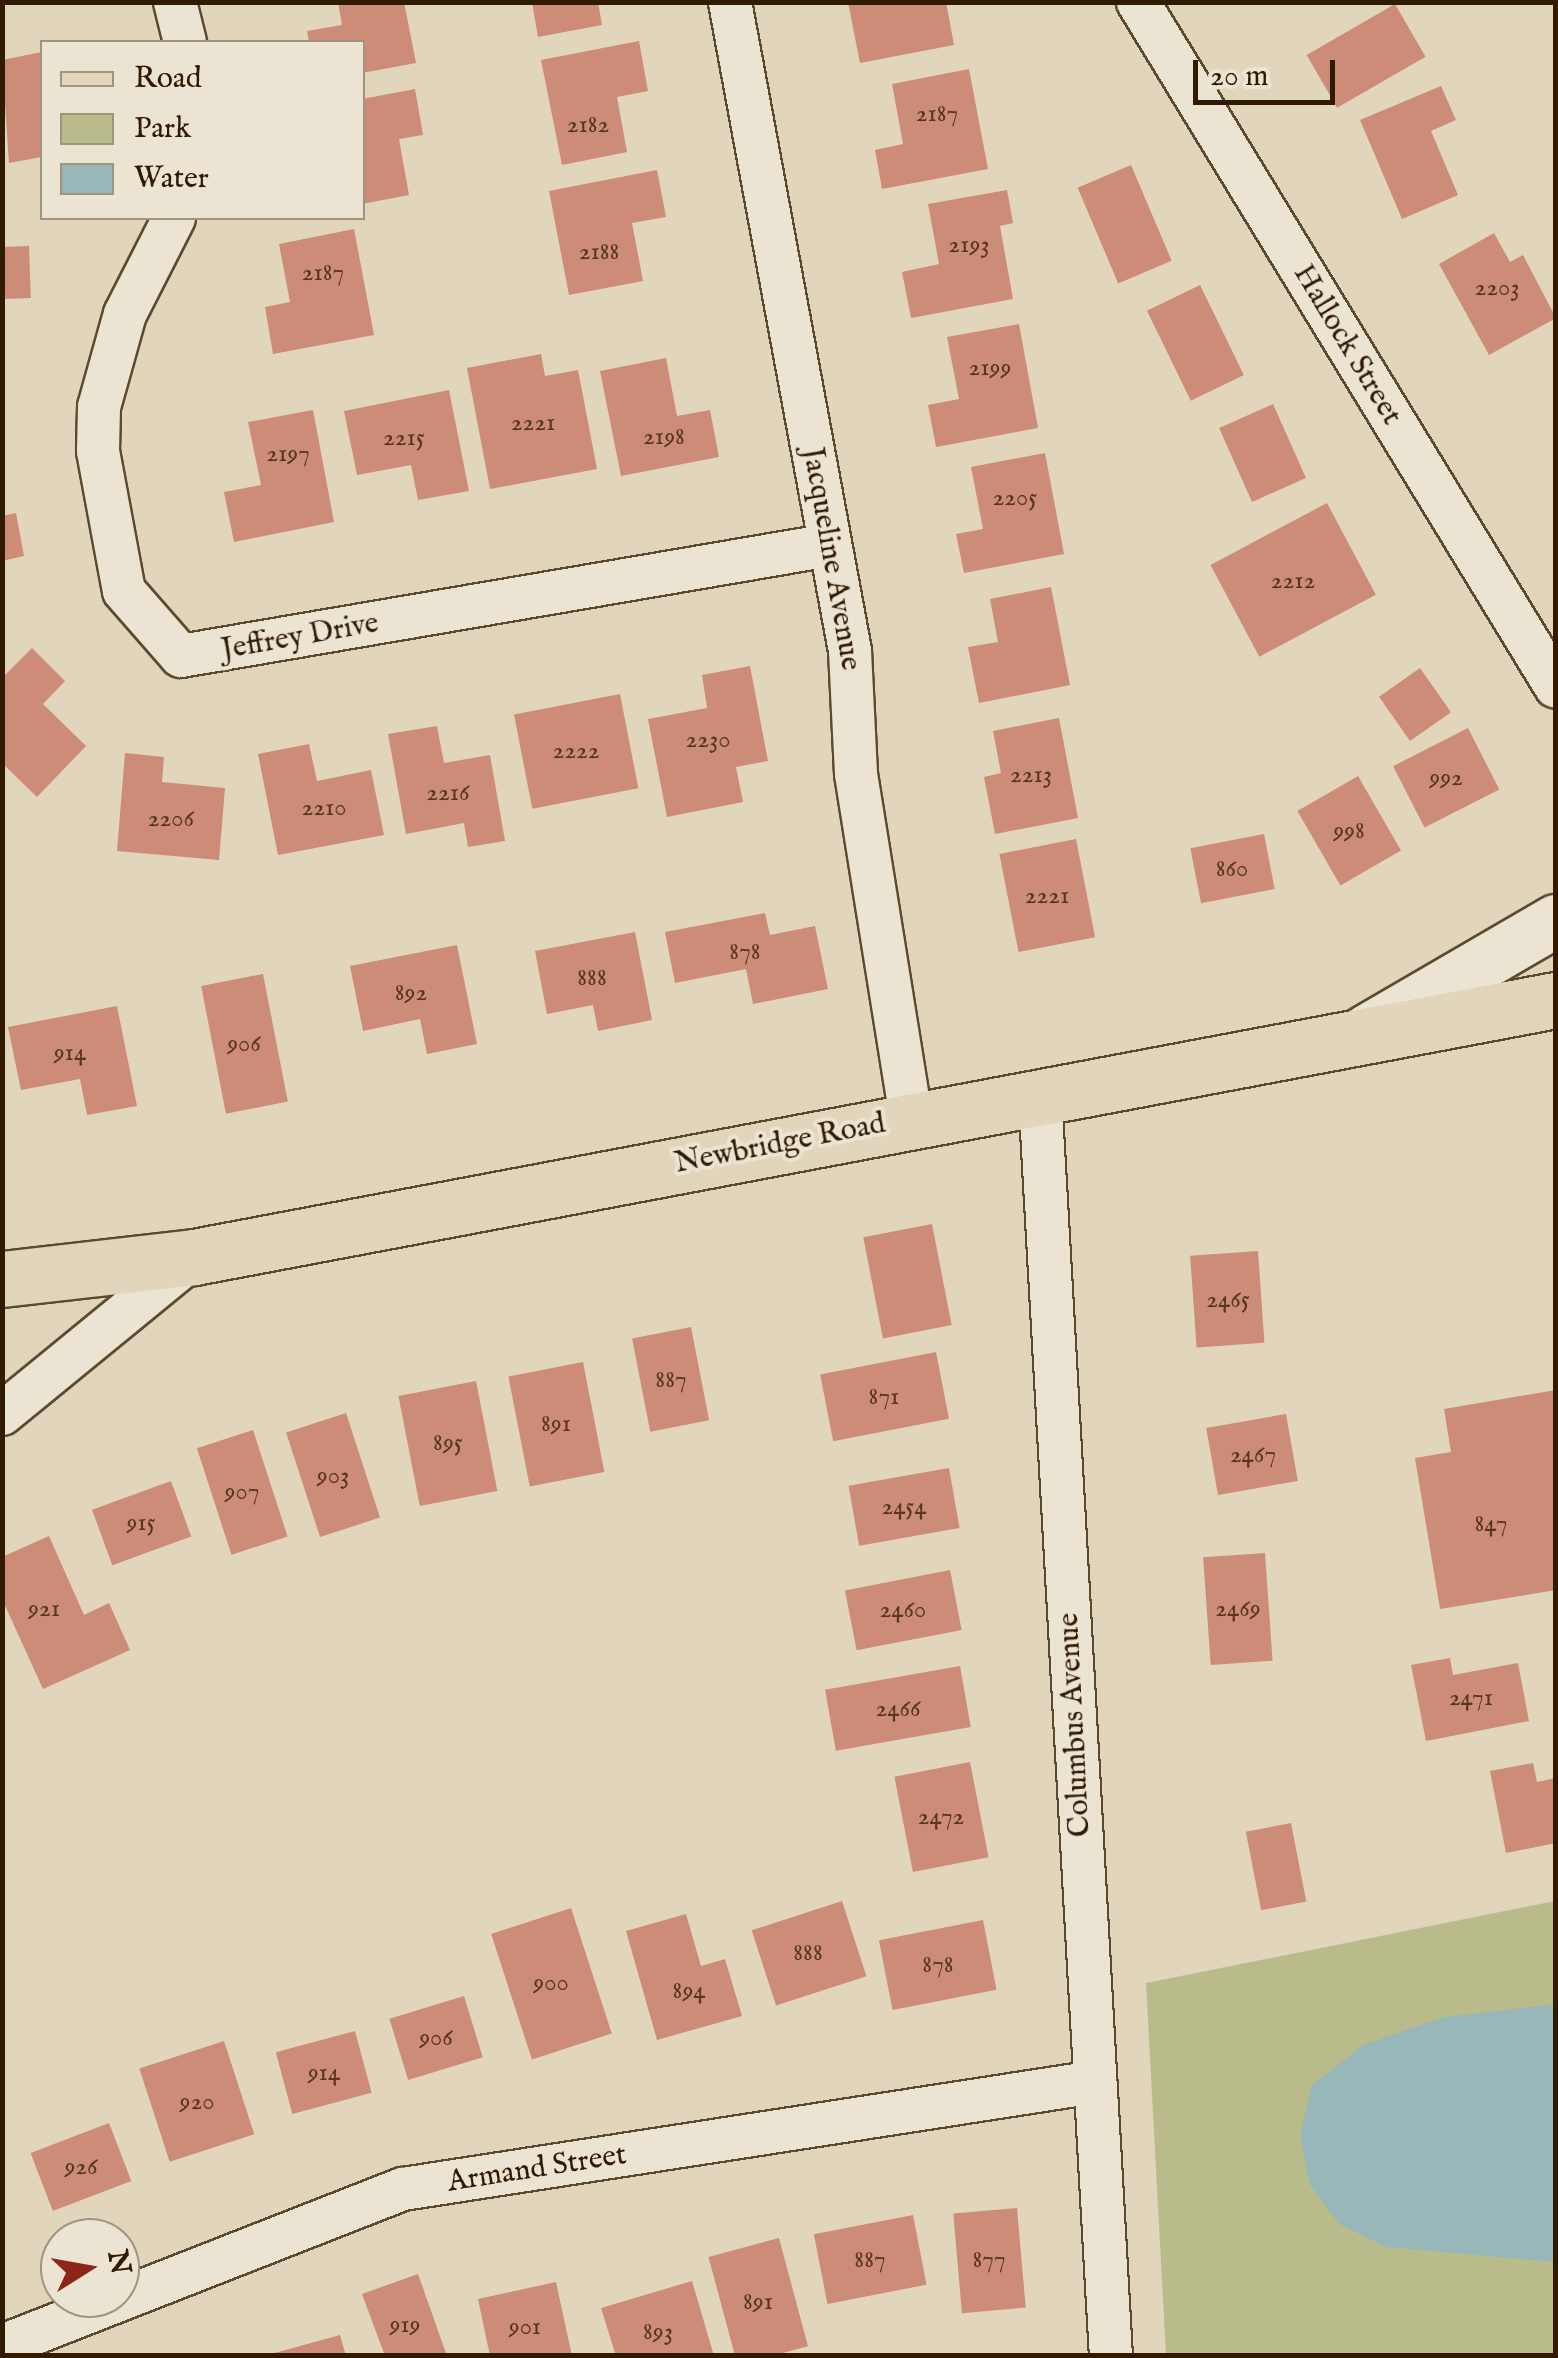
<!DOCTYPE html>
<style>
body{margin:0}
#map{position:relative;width:1558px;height:2358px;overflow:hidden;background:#e1d5bb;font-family:"IM FELL English",serif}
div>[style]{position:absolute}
.green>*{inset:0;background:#babb8b}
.water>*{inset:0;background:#97b7b9}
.building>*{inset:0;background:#cd8c78;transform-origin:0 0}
.roads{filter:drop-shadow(2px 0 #5c4a2f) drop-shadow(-2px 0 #5c4a2f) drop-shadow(0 2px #5c4a2f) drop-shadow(0 -2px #5c4a2f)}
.minor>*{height:42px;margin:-21px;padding:0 21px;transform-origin:21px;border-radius:21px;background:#ece4d3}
.tertiary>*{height:52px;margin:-26px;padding:0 26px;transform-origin:26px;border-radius:26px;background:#ece4d3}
.primary>*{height:55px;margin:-27.5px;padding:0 27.5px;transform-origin:27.5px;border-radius:27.5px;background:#e1d5bb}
span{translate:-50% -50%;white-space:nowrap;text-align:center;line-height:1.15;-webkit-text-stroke:8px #ece4d3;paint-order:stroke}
.number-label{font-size:25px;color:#57371e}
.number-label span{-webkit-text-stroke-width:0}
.street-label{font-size:30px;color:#301b00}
.frame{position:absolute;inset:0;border:5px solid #301b00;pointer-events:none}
.legend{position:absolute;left:40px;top:40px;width:325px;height:180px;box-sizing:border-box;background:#ece4d3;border:2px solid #a1947f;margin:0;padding:12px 18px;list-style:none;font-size:30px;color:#301b00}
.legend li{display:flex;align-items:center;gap:20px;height:50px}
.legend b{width:50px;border:2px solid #a1947f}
.north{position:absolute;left:40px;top:2218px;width:100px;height:100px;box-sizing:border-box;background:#ece4d3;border:2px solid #a1947f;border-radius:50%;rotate:79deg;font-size:28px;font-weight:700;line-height:40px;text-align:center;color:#301b00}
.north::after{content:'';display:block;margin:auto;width:35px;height:45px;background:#8f2418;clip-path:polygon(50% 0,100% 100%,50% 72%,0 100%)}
.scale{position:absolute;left:1193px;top:60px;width:142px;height:45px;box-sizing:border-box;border:5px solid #301b00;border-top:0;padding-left:12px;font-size:30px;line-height:35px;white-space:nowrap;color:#301b00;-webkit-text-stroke:8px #ece4d3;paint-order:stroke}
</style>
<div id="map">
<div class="green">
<div style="clip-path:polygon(1555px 1901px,1555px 2355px,1166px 2355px,1146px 1983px)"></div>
</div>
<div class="water">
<div style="clip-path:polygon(1555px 2004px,1555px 2262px,1386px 2247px,1339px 2224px,1310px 2185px,1300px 2135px,1312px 2085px,1363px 2045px,1444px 2017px)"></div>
</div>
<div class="building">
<div style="clip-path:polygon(338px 2px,404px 2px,416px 63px,362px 73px,362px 42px,309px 42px,307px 31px,342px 25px)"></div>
<div style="clip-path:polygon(532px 2px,598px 2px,602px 25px,538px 37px)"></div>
<div style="clip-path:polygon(848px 2px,946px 2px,954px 45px,860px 63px)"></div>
<div style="left:1395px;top:4px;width:61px;height:102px;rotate:60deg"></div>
<div style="clip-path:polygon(639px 41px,648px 91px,617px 97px,627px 152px,562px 165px,541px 60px)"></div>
<div style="clip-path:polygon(42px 52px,42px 157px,9px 163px,2px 60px)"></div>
<div style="clip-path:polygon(969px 69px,988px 169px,882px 189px,875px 150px,903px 144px,892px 84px)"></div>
<div style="clip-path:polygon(1441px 86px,1456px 120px,1431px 131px,1458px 195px,1402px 219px,1360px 120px)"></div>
<div style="clip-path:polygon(415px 89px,423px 135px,399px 139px,409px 195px,362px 204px,362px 99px)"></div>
<div style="left:1131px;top:165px;width:104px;height:58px;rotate:67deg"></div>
<div style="clip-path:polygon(657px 170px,666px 217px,632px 223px,643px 281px,569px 295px,549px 191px)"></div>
<div style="clip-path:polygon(1007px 190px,1013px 223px,1000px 226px,1013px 299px,911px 318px,902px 272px,939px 264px,928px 204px)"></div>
<div style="clip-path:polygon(354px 229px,374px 335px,273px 354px,265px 307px,290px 302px,279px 244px)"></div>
<div style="clip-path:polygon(1494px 233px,1510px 262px,1523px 255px,1556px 318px,1489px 355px,1439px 264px)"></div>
<div style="left:29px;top:246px;width:52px;height:27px;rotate:88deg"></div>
<div style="left:1200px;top:285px;width:100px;height:59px;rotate:64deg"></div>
<div style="clip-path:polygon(1019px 324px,1038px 428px,936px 447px,928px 405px,959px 399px,947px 337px)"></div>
<div style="clip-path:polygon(541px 354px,545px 376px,578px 370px,597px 469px,490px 489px,467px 368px)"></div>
<div style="clip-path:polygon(666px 358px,677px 416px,710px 410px,719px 457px,621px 476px,600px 371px)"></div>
<div style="clip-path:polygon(449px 390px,469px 491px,418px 500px,411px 465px,357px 475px,344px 411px)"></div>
<div style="left:1273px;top:404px;width:81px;height:59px;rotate:66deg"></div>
<div style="clip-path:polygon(313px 410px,334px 522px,234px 542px,224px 492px,261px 485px,248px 422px)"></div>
<div style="clip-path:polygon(1045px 453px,1064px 554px,964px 573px,956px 534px,983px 529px,971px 467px)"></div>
<div style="left:1327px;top:503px;width:104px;height:132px;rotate:62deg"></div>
<div style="clip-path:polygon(16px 513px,24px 556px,2px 561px,2px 516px)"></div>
<div style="clip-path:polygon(1051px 587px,1070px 685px,979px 703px,968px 647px,998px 642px,990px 599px)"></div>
<div style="clip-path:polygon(32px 648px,65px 681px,43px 704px,86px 746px,37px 797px,2px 763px,2px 678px)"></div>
<div style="clip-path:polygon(750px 666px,768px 761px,736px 767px,743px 802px,667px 817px,648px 719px,707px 708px,702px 675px)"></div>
<div style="left:1420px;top:668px;width:54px;height:50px;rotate:55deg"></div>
<div style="left:620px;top:694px;width:96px;height:108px;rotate:79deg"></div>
<div style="clip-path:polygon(1059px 718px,1078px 818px,995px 834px,984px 777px,1001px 773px,993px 731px)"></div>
<div style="clip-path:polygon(437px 726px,444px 763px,490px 755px,505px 841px,468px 847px,464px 823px,406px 834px,388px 734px)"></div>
<div style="left:1468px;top:728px;width:69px;height:84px;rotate:63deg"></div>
<div style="clip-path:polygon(309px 744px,317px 781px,371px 770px,384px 835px,278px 855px,258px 754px)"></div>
<div style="clip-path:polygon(125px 753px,164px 757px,162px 782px,225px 788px,219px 860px,117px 851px)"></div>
<div style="left:1358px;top:776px;width:86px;height:70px;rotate:60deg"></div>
<div style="left:1264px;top:834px;width:56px;height:75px;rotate:79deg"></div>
<div style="left:1076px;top:839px;width:100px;height:78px;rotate:79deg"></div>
<div style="clip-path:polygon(765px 913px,770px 935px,815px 926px,828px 989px,753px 1004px,746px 969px,675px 983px,665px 932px)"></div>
<div style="clip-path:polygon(635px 932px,652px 1020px,598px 1031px,593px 1005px,547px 1014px,535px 951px)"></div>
<div style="clip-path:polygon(457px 945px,477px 1044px,427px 1054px,420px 1019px,363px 1031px,350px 966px)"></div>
<div style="left:263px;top:974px;width:130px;height:63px;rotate:79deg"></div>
<div style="clip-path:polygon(117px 1006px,137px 1106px,87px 1115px,80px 1079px,21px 1090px,8px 1027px)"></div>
<div style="left:932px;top:1224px;width:103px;height:70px;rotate:79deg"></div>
<div style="left:1258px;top:1251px;width:92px;height:68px;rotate:86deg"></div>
<div style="left:691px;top:1327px;width:95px;height:60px;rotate:79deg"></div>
<div style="left:936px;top:1352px;width:68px;height:118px;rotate:79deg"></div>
<div style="left:583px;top:1362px;width:112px;height:76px;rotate:79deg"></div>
<div style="left:476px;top:1381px;width:112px;height:79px;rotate:79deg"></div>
<div style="clip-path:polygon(1556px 1390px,1556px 1590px,1440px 1609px,1415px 1458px,1451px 1452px,1444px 1409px)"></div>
<div style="left:346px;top:1413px;width:110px;height:63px;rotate:72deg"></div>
<div style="left:1286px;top:1414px;width:68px;height:81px;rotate:80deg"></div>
<div style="left:253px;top:1430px;width:112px;height:59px;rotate:72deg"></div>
<div style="left:949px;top:1468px;width:61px;height:102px;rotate:80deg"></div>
<div style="left:171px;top:1481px;width:59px;height:84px;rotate:70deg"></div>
<div style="clip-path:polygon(49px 1536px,84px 1615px,109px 1603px,130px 1650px,43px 1689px,2px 1599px,2px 1557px)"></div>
<div style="left:1265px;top:1553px;width:108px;height:62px;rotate:86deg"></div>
<div style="left:950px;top:1570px;width:61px;height:107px;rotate:79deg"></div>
<div style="clip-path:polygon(1450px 1658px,1453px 1675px,1518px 1663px,1529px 1721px,1426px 1741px,1411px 1665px)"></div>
<div style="left:960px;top:1666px;width:62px;height:137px;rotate:80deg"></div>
<div style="left:970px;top:1762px;width:97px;height:77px;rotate:79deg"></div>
<div style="clip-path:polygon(1533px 1763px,1537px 1782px,1556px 1778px,1556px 1843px,1506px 1853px,1490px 1771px)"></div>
<div style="left:1291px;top:1823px;width:80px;height:46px;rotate:79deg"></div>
<div style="left:842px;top:1901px;width:79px;height:95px;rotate:72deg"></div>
<div style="left:571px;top:1908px;width:132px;height:84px;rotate:72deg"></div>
<div style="clip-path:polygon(686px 1914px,701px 1966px,725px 1959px,742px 2016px,657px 2040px,626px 1931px)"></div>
<div style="left:983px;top:1920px;width:71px;height:106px;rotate:79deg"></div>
<div style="left:464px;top:1996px;width:64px;height:78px;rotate:73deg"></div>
<div style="left:355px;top:2031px;width:64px;height:82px;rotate:75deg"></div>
<div style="left:224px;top:2041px;width:98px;height:89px;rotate:72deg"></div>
<div style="left:109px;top:2123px;width:62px;height:84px;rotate:69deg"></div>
<div style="left:1017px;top:2208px;width:100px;height:64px;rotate:85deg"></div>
<div style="left:913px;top:2215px;width:71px;height:101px;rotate:79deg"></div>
<div style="left:779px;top:2238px;width:112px;height:73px;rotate:75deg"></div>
<div style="clip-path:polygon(418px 2274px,447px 2356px,385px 2356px,362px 2294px)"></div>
<div style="clip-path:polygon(692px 2281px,714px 2356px,616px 2356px,601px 2308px)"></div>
<div style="clip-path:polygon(556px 2282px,572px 2356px,490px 2356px,478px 2299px)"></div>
<div style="clip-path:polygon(340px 2335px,346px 2356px,271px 2356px,271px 2354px)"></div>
</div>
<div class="roads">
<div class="minor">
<div style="left:175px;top:2px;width:41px;rotate:76deg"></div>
<div style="left:730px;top:2px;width:660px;rotate:79.52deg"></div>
<div style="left:850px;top:651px;width:123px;rotate:87.2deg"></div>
<div style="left:856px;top:774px;width:348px;rotate:80.9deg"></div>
<div style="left:1138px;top:2px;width:802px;rotate:58.61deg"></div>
<div style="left:174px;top:218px;width:108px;rotate:117deg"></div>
<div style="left:125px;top:314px;width:97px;rotate:105.6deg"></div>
<div style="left:99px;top:407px;width:44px;rotate:91.3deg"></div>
<div style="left:98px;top:451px;width:142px;rotate:79.5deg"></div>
<div style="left:124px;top:591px;width:86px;rotate:48.8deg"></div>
<div style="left:181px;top:656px;width:658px;rotate:-9.71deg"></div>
<div style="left:1040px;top:1095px;width:1263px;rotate:86.78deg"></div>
<div style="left:2px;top:1414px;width:248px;rotate:-39.3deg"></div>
<div style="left:2px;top:2346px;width:431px;rotate:-21.4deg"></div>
<div style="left:403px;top:2189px;width:700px;rotate:-8.79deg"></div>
</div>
<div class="tertiary">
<div style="left:1367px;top:1031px;width:219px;rotate:-30.2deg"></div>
</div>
<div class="primary">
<div style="left:2px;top:1279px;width:193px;rotate:-6.5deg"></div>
<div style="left:194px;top:1257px;width:1386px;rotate:-10.69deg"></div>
</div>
</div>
<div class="number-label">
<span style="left:937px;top:114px">2187</span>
<span style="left:588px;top:125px">2182</span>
<span style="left:969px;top:245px">2193</span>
<span style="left:599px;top:252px">2188</span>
<span style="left:323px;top:273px">2187</span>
<span style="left:1497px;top:288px">2203</span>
<span style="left:990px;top:368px">2199</span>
<span style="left:533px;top:423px">2221</span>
<span style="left:664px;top:437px">2198</span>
<span style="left:404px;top:438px">2215</span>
<span style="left:288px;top:454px">2197</span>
<span style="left:1015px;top:498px">2205</span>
<span style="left:1293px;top:581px">2212</span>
<span style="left:708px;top:740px">2230</span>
<span style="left:576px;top:751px">2222</span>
<span style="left:1031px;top:775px">2213</span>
<span style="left:1446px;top:778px">992</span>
<span style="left:448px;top:793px">2216</span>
<span style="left:324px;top:808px">2210</span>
<span style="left:171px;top:819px">2206</span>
<span style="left:1349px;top:831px">998</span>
<span style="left:1232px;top:869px">860</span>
<span style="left:1047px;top:896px">2221</span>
<span style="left:745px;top:952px">878</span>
<span style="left:592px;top:978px">888</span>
<span style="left:411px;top:993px">892</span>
<span style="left:244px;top:1044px">906</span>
<span style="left:70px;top:1053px">914</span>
<span style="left:1228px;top:1300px">2465</span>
<span style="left:671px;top:1380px">887</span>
<span style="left:884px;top:1397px">871</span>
<span style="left:556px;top:1424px">891</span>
<span style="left:448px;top:1443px">895</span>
<span style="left:1253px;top:1455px">2467</span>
<span style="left:333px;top:1476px">903</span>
<span style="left:242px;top:1492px">907</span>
<span style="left:904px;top:1507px">2454</span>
<span style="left:141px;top:1523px">915</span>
<span style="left:1491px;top:1524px">847</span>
<span style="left:44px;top:1609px">921</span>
<span style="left:1238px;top:1609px">2469</span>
<span style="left:903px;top:1610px">2460</span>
<span style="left:1471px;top:1698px">2471</span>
<span style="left:898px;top:1709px">2466</span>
<span style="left:941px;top:1817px">2472</span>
<span style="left:808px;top:1953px">888</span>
<span style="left:938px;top:1965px">878</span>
<span style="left:551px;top:1983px">900</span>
<span style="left:689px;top:1991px">894</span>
<span style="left:436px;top:2038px">906</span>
<span style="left:324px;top:2073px">914</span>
<span style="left:197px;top:2102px">920</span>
<span style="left:81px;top:2167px">926</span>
<span style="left:870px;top:2260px">887</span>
<span style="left:989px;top:2260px">877</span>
<span style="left:758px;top:2302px">891</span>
<span style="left:405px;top:2325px">919</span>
<span style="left:525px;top:2327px">901</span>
<span style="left:658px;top:2332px">893</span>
</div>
<div class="street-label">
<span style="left:1347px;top:345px;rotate:59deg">Hallock Street</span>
<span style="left:831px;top:559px;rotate:80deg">Jacqueline Avenue</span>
<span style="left:300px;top:637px;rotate:-10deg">Jeffrey Drive</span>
<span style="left:780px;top:1144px;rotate:-11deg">Newbridge Road</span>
<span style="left:1075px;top:1725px;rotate:-93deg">Columbus Avenue</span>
<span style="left:537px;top:2169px;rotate:-9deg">Armand Street</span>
</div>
<div class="frame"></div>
<ul class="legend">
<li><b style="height:12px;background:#e1d5bb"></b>Road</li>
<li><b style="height:28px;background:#babb8b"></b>Park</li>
<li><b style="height:28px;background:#97b7b9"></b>Water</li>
</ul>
<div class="north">N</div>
<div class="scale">20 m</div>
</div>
